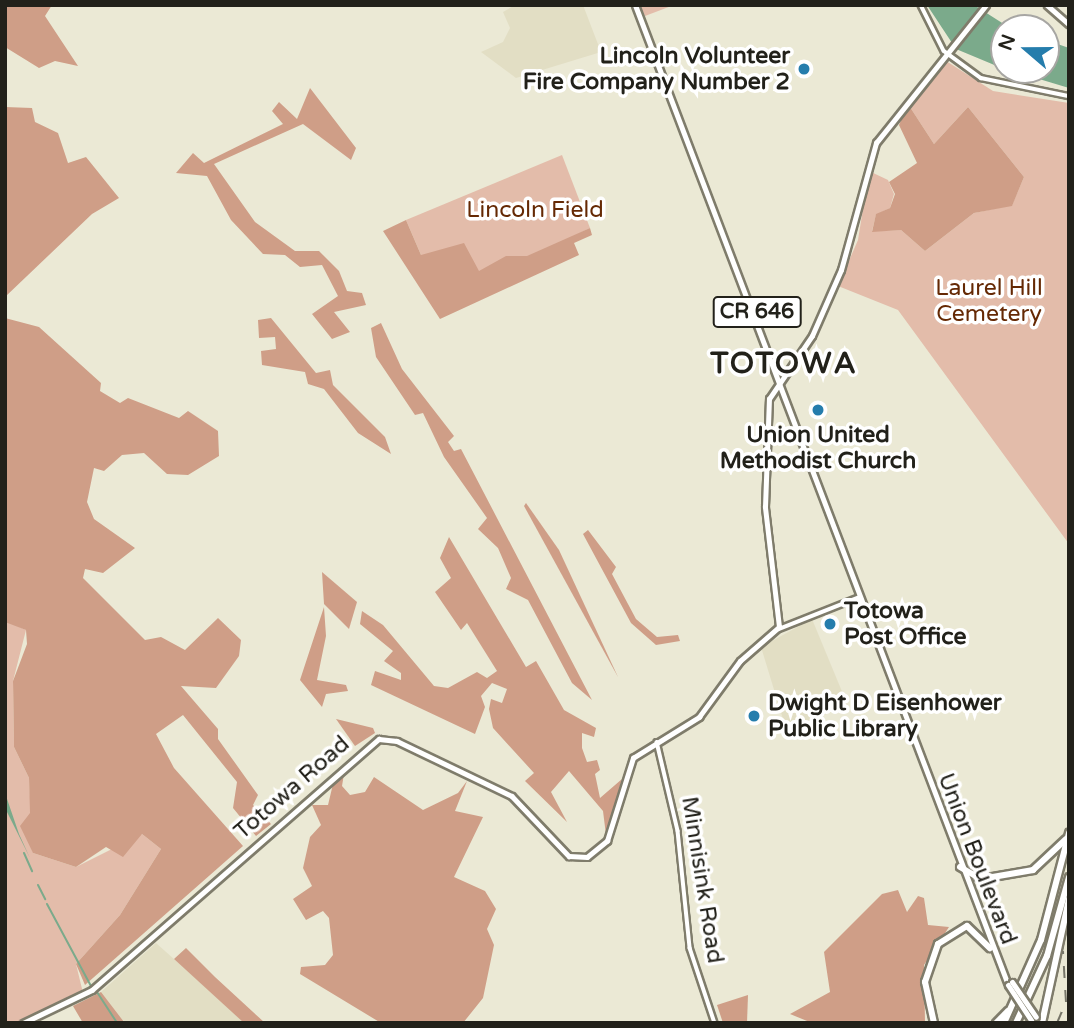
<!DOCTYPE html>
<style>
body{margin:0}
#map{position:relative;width:1074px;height:1028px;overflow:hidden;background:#ebe9d5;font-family:"Varela Round",sans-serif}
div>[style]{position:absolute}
.built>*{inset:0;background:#e2dec4}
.green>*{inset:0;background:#e3bcaa}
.forest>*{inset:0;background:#cf9e87}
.water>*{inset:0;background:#7baa8b}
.stream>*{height:2px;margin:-1px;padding:0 1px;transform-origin:1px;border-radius:1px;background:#7baa8b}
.roads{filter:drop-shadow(2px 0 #7f7c6b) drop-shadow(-2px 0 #7f7c6b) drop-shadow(0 2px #7f7c6b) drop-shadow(0 -2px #7f7c6b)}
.tertiary>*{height:3.5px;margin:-1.75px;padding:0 1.75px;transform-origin:1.75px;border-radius:1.75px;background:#fff}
.secondary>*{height:4.5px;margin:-2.25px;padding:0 2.25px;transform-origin:2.25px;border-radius:2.25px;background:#fff}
.primary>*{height:5px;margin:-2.5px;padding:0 2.5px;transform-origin:2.5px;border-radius:2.5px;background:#fff}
.motorway>*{height:6px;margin:-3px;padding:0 3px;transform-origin:3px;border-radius:3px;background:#fff}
.rail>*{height:2px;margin-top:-1px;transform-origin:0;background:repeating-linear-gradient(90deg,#767568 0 12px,transparent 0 24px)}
.bridges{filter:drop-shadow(2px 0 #7f7c6b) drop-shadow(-2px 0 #7f7c6b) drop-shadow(0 2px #7f7c6b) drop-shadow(0 -2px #7f7c6b)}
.primary-bridge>*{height:5px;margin:-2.5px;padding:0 2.5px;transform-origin:2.5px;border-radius:2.5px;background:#fff}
.dots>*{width:19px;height:19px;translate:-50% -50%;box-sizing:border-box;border:4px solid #fff;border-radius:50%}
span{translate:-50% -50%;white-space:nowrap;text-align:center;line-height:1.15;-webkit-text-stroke:7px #fff;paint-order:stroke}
.shield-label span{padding:2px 5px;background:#fff;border:2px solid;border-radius:5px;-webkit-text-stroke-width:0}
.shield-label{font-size:21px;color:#22211a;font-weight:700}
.poi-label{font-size:23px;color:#22211a;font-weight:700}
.right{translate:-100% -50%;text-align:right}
.left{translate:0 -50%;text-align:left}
.park-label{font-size:23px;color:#652904}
.street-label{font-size:23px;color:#22211a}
.district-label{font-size:30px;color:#22211a;font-weight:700;letter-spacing:2px}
.frame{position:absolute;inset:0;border:7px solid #22211a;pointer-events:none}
.north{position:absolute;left:990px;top:14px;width:70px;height:70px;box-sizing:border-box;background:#fff;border:2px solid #a7a6a3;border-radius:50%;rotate:290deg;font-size:19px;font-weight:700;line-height:28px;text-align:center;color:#22211a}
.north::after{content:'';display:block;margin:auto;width:24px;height:32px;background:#257dac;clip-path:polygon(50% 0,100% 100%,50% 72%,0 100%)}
</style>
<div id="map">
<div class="built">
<div style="clip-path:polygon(515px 5px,583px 5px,601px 52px,516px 78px,481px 52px,503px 42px,510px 28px,503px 12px)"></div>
<div style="clip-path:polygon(812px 619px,848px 706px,786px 729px,761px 647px)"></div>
<div style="clip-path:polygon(156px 943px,230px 1009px,244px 1023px,83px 1023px,73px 1006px,101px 992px)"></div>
</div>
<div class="green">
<div style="clip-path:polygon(640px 5px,674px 5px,645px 16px)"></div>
<div style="clip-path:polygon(943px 59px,993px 91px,1069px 103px,1069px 544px,898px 310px,838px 286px,858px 240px,869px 171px,888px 180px,894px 194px,890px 208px,876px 215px,872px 231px,901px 230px,925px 251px,974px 213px,1012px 205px,1024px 177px,968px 107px,934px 144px,908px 104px)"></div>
<div style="clip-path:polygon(562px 155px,590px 228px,529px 259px,479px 272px,421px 255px,406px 220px)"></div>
<div style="clip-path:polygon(7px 621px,26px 630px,13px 681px,14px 747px,29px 778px,33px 853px,76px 867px,142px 834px,161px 849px,120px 915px,76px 964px,83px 993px,17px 1023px,5px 1023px)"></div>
</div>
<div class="forest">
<div style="clip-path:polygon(5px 5px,52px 5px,45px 16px,78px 66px,55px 61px,39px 68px,5px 47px)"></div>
<div style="clip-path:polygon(310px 88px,356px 148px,351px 160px,303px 124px,214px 164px,255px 222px,295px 251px,319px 251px,339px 271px,347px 291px,362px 293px,366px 305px,334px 312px,350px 332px,332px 339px,312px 314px,338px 296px,322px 265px,300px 267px,285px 255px,263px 254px,231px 220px,207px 176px,176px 173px,193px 153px,204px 163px,283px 124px,272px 111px,279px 102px,297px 119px)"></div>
<div style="clip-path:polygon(908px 104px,934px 144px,968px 107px,1024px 177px,1012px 206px,974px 213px,925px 251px,901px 230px,872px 232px,876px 214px,890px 208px,895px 194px,889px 182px,917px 163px,899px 125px)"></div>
<div style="clip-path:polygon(5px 107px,32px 108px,35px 122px,58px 133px,68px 163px,86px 157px,119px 198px,92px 214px,5px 297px)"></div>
<div style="clip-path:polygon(406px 220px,421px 255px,464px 243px,479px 271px,506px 256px,527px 256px,590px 228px,592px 235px,574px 243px,579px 255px,440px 319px,383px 231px)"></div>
<div style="clip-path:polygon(5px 318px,39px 327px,101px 383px,100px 391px,120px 403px,128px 398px,179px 418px,188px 411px,218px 431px,219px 456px,188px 475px,167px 474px,144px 453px,122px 455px,104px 471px,94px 468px,87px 502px,94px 519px,135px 548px,103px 573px,85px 569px,83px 578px,145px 640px,161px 637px,185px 650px,218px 618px,241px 640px,239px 656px,216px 688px,181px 686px,218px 729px,218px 739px,258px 795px,253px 805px,271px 824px,256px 836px,233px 808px,237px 782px,183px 715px,156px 734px,174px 768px,243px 846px,85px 985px,76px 964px,120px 915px,161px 849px,142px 834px,123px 857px,106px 847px,76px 867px,33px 853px,20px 826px,30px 813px,29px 778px,14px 747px,13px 681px,27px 644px,26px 630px,5px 622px)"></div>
<div style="clip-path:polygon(271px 318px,316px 373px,330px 370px,333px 385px,385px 437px,391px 454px,358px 433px,324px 389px,308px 384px,305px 372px,262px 365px,261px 351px,276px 349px,275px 337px,259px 338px,258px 320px)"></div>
<div style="clip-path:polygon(381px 323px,402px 369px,454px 436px,448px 442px,454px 451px,461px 449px,592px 700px,572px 683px,528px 600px,506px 589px,511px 578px,498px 548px,478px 529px,487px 518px,444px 457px,423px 413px,415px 415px,376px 357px,371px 328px)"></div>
<div style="clip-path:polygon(526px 503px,559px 550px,618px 677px,524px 506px)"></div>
<div style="clip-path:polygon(588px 530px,616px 567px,612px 574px,636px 619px,657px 637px,678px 635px,680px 641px,656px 645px,631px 623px,583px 534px)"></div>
<div style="clip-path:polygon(449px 537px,526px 667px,536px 661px,564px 710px,596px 728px,594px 737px,582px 733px,582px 748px,587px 762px,597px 760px,600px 770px,595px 774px,600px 798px,622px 779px,606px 835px,603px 811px,569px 771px,551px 792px,567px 822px,525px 781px,534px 773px,493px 728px,489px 709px,491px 699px,502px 703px,507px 689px,492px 683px,481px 696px,485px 707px,475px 734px,371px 685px,375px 671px,401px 680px,401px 673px,384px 661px,393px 651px,360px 624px,362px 611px,383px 625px,434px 686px,448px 688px,477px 672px,487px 678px,497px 671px,467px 623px,461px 630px,435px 592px,451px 578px,440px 558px)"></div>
<div style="clip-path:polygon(322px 572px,357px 602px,349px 629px,324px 604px)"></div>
<div style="clip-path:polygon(324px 607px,326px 636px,317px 680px,346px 685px,348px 691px,326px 694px,322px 707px,300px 680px)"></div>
<div style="clip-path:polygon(336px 719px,373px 728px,375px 733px,355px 746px)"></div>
<div style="clip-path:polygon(344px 774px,342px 786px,350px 795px,365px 792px,374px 777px,423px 810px,458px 793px,467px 781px,455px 811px,483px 817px,454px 877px,485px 891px,496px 909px,487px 929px,494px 945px,483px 998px,463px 1023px,381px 1023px,300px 974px,301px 967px,325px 965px,333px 955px,329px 918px,323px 911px,306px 920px,293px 899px,312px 886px,303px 868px,310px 837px,321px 825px,312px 805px,328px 805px,333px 784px)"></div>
<div style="clip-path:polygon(898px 890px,907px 912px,918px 896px,924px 898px,928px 925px,949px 927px,924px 965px,925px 1023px,812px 1023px,790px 1014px,830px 992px,824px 952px,882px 894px)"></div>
<div style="clip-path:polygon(186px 948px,215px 977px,265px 1023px,244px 1023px,174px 959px)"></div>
<div style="clip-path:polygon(101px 992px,124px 1022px,125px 1023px,83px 1023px,73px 1006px)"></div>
<div style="clip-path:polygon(748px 995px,747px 1023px,723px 1023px,717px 1005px)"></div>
</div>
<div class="water">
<div style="clip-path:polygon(927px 5px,974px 5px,1010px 28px,1004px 28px,1004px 69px,956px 49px)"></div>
<div style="clip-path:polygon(1046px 40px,1069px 48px,1069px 88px,1009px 70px,1046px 70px)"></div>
<div style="clip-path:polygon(5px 793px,19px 834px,30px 858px,5px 808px)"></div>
</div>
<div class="stream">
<div style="left:24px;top:853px;width:20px;rotate:66deg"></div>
<div style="left:38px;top:885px;width:16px;rotate:63deg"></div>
<div style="left:47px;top:904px;width:93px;rotate:61.8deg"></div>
<div style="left:97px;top:992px;width:37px;rotate:57deg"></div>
</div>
<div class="roads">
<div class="tertiary">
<div style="left:921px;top:5px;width:51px;rotate:63.4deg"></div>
<div style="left:944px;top:51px;width:46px;rotate:36.1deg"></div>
<div style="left:981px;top:78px;width:90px;rotate:11.6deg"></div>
<div style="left:779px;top:629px;width:87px;rotate:-21.6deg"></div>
<div style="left:657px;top:742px;width:91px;rotate:76.7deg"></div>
<div style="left:678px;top:831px;width:118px;rotate:84.1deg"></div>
<div style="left:690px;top:948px;width:79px;rotate:71.6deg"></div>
</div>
<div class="secondary">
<div style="left:1047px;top:5px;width:29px;rotate:41deg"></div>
<div style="left:23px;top:1023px;width:76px;rotate:-25.6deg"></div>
<div style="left:92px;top:990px;width:381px;rotate:-41.2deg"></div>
<div style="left:379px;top:739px;width:18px;rotate:6deg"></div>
<div style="left:397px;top:741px;width:127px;rotate:25.6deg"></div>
<div style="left:512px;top:796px;width:83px;rotate:46.5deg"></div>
<div style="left:569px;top:856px;width:18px;rotate:3deg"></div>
<div style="left:587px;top:857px;width:26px;rotate:-39deg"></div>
<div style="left:607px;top:841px;width:87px;rotate:-72.6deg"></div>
<div style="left:633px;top:758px;width:78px;rotate:-31.8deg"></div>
<div style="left:699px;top:717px;width:69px;rotate:-53.8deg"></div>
<div style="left:740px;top:661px;width:52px;rotate:-41.1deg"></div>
<div style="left:779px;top:627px;width:121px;rotate:-96.7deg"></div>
<div style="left:765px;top:507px;width:108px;rotate:-87.9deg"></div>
<div style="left:769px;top:399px;width:76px;rotate:-55.7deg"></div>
<div style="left:812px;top:336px;width:72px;rotate:-66.3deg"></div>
<div style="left:841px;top:270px;width:132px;rotate:-74.6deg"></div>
<div style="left:876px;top:143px;width:176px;rotate:-51.4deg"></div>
</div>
<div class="primary">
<div style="left:635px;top:5px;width:1049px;rotate:69.16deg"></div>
</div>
<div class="motorway">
<div style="left:960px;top:867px;width:24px;rotate:30deg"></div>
<div style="left:981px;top:879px;width:53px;rotate:-9.8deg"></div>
<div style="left:1033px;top:870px;width:45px;rotate:-43.2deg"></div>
<div style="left:934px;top:1023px;width:42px;rotate:-102.4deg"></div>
<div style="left:925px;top:982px;width:40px;rotate:-71.1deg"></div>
<div style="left:938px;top:944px;width:34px;rotate:-32deg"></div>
<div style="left:967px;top:926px;width:32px;rotate:44deg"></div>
<div style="left:996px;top:1023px;width:17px;rotate:-45deg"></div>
<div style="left:1004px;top:1023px;width:91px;rotate:-66deg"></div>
<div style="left:1041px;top:940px;width:111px;rotate:-75.3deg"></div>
<div style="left:1016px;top:1023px;width:74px;rotate:-65.2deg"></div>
<div style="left:1047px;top:956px;width:82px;rotate:-74.4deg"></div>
<div style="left:1042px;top:1023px;width:127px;rotate:-77.7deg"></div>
</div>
</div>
<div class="rail">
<div style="left:1057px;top:1023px;width:23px;rotate:-67deg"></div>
<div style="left:1066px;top:1002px;width:51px;rotate:-93.4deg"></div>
</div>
<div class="bridges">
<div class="primary-bridge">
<div style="left:1012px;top:982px;width:42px;rotate:55.6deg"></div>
<div style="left:1008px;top:985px;width:42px;rotate:56.7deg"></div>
</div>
</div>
<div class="dots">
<div style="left:804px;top:69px;background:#257dac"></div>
<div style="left:818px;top:410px;background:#257dac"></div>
<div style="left:830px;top:624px;background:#257dac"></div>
<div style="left:754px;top:716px;background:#257dac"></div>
</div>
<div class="shield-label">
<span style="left:757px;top:312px">CR 646</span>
</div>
<div class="poi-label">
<span class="right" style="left:790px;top:69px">Lincoln Volunteer<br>Fire Company Number 2</span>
<span style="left:818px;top:448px">Union United<br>Methodist Church</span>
<span class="left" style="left:844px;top:624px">Totowa<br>Post Office</span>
<span class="left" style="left:768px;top:716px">Dwight D Eisenhower<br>Public Library</span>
</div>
<div class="park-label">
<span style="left:535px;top:210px">Lincoln Field</span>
<span style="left:989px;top:301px">Laurel Hill<br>Cemetery</span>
</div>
<div class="street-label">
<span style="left:292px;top:788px;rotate:-41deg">Totowa Road</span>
<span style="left:977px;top:859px;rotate:69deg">Union Boulevard</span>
<span style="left:702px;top:880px;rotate:81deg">Minnisink Road</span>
</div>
<div class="district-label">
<span style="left:784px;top:364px">TOTOWA</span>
</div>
<div class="frame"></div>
<div class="north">N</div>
</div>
